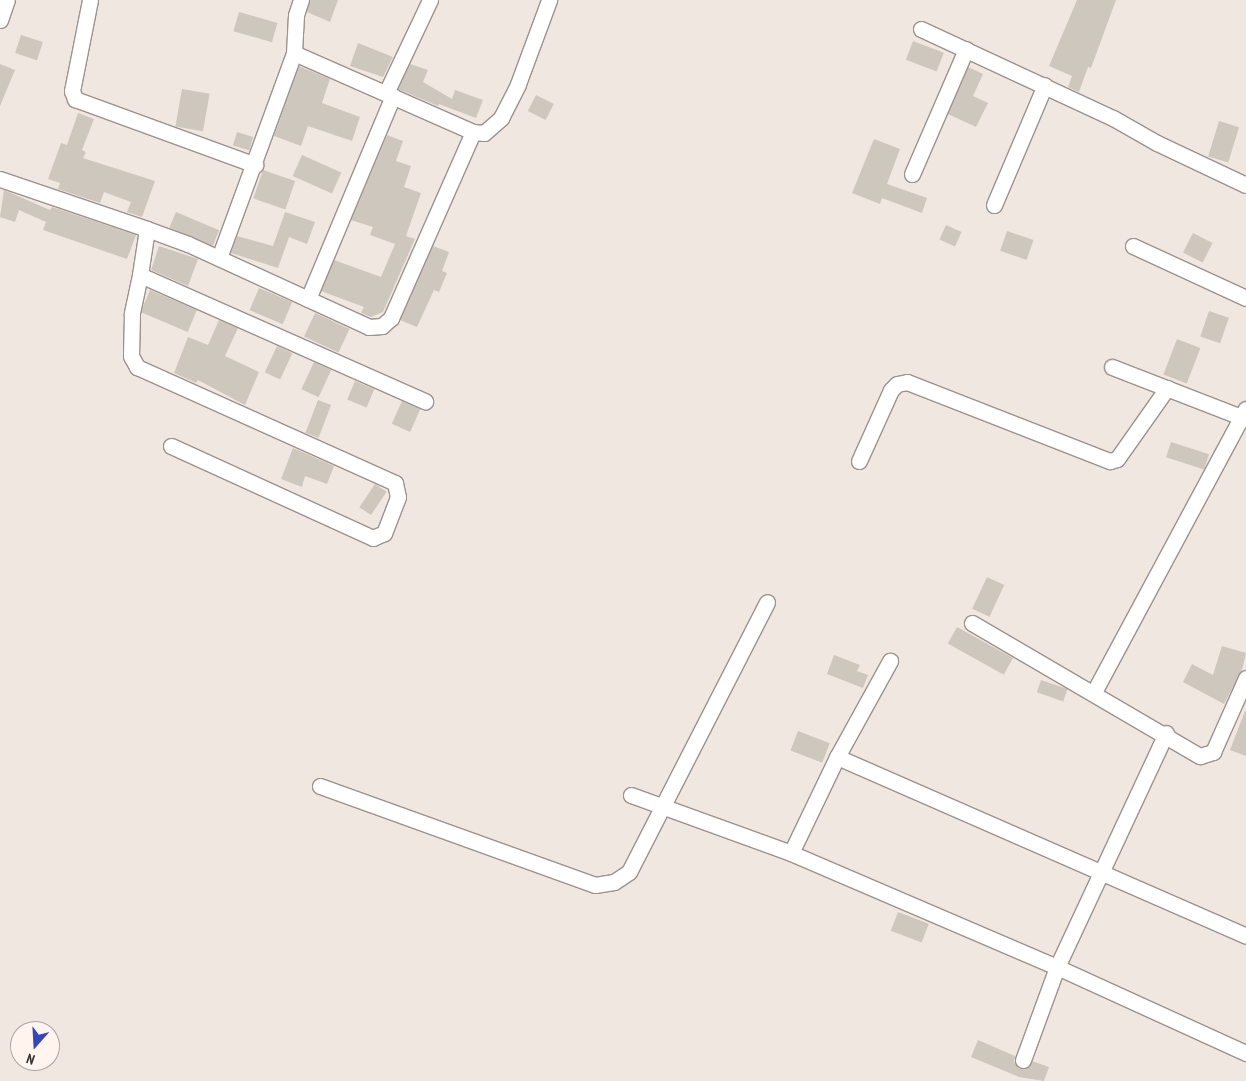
<!DOCTYPE html>
<style>
body{margin:0}
#map{position:relative;width:1246px;height:1081px;overflow:hidden;background:#f1e7e1;font-family:"PT Sans Narrow",sans-serif}
div>[style]{position:absolute}
.building>*{inset:0;background:#cdc7be;transform-origin:0 0}
.roads{filter:drop-shadow(1px 0 #9c928d) drop-shadow(-1px 0 #9c928d) drop-shadow(0 1px #9c928d) drop-shadow(0 -1px #9c928d)}
.minor>*{height:15px;margin:-7.5px;padding:0 7.5px;transform-origin:7.5px;border-radius:7.5px;background:#fff}
span{translate:-50% -50%;white-space:nowrap;text-align:center;line-height:1.15;-webkit-text-stroke:5px #fff4ee;paint-order:stroke}
.north{position:absolute;left:10px;top:1021px;width:50px;height:50px;box-sizing:border-box;background:#fff4ee;border:1px solid #aea6a2;border-radius:50%;rotate:199deg;font-size:14px;font-weight:700;line-height:20px;text-align:center;color:#35312f}
.north::after{content:'';display:block;margin:auto;width:18px;height:22px;background:#3546b8;clip-path:polygon(50% 0,100% 100%,50% 72%,0 100%)}
</style>
<div id="map">
<div class="building">
<div style="clip-path:polygon(310px 0,338px 0,330px 22px,307px 12px)"></div>
<div style="clip-path:polygon(1077px 0,1116px 0,1091px 68px,1088px 67px,1079px 92px,1068px 87px,1072px 76px,1049px 66px)"></div>
<div style="left:239px;top:12px;width:40px;height:20px;rotate:16deg"></div>
<div style="left:21px;top:35px;width:23px;height:19px;rotate:18deg"></div>
<div style="left:913px;top:41px;width:33px;height:20px;rotate:21deg"></div>
<div style="clip-path:polygon(358px 43px,393px 57px,383px 77px,350px 66px)"></div>
<div style="clip-path:polygon(0 64px,15px 70px,0 106px)"></div>
<div style="clip-path:polygon(410px 64px,428px 70px,423px 82px,452px 99px,455px 90px,483px 100px,476px 118px,439px 104px,438px 106px,398px 89px)"></div>
<div style="clip-path:polygon(299px 66px,330px 79px,322px 103px,360px 117px,352px 141px,308px 126px,301px 146px,274px 136px)"></div>
<div style="clip-path:polygon(968px 67px,983px 74px,973px 96px,988px 103px,976px 127px,948px 114px)"></div>
<div style="left:182px;top:89px;width:28px;height:38px;rotate:10deg"></div>
<div style="left:536px;top:95px;width:20px;height:18px;rotate:27deg"></div>
<div style="clip-path:polygon(78px 113px,94px 119px,82px 150px,86px 152px,83px 158px,155px 181px,142px 217px,127px 212px,131px 202px,104px 192px,100px 203px,58px 189px,60px 183px,48px 179px,61px 143px,67px 145px)"></div>
<div style="left:1219px;top:121px;width:21px;height:37px;rotate:17deg"></div>
<div style="left:237px;top:132px;width:17px;height:14px;rotate:17deg"></div>
<div style="clip-path:polygon(387px 135px,403px 141px,396px 161px,411px 166px,404px 187px,421px 193px,406px 236px,415px 239px,383px 312px,371px 317px,361px 313px,364px 307px,321px 291px,334px 260px,381px 277px,395px 244px,370px 235px,373px 227px,351px 220px)"></div>
<div style="clip-path:polygon(874px 139px,900px 149px,887px 184px,927px 198px,922px 213px,882px 198px,880px 204px,852px 193px)"></div>
<div style="left:302px;top:155px;width:43px;height:23px;rotate:24deg"></div>
<div style="left:263px;top:170px;width:34px;height:30px;rotate:19deg"></div>
<div style="clip-path:polygon(4px 190px,50px 210px,52px 207px,136px 235px,127px 259px,43px 230px,46px 222px,19px 210px,15px 222px,0 217px)"></div>
<div style="left:176px;top:212px;width:47px;height:17px;rotate:23deg"></div>
<div style="clip-path:polygon(285px 212px,315px 222px,307px 244px,289px 237px,278px 268px,231px 253px,237px 236px,273px 246px)"></div>
<div style="left:946px;top:225px;width:17px;height:16px;rotate:24deg"></div>
<div style="left:1007px;top:231px;width:28px;height:21px;rotate:19deg"></div>
<div style="left:1193px;top:233px;width:22px;height:22px;rotate:27deg"></div>
<div style="clip-path:polygon(159px 246px,198px 259px,188px 286px,151px 270px)"></div>
<div style="clip-path:polygon(433px 246px,449px 252px,442px 271px,447px 273px,439px 292px,434px 290px,417px 327px,400px 320px)"></div>
<div style="left:259px;top:288px;width:36px;height:24px;rotate:23deg"></div>
<div style="left:150px;top:290px;width:51px;height:24px;rotate:23deg"></div>
<div style="left:1209px;top:311px;width:21px;height:27px;rotate:19deg"></div>
<div style="left:315px;top:313px;width:38px;height:26px;rotate:25deg"></div>
<div style="clip-path:polygon(219px 320px,238px 328px,225px 356px,259px 372px,245px 405px,198px 380px,196px 383px,174px 373px,188px 337px,208px 345px)"></div>
<div style="left:1177px;top:339px;width:25px;height:38px;rotate:21deg"></div>
<div style="left:277px;top:346px;width:17px;height:29px;rotate:25deg"></div>
<div style="left:314px;top:362px;width:19px;height:30px;rotate:25deg"></div>
<div style="left:355px;top:381px;width:21px;height:20px;rotate:23deg"></div>
<div style="left:318px;top:400px;width:14px;height:35px;rotate:21deg"></div>
<div style="left:402px;top:401px;width:20px;height:25px;rotate:24deg"></div>
<div style="left:1171px;top:442px;width:40px;height:16px;rotate:18deg"></div>
<div style="clip-path:polygon(293px 448px,334px 466px,327px 484px,305px 476px,302px 487px,281px 479px)"></div>
<div style="left:375px;top:484px;width:14px;height:28px;rotate:34deg"></div>
<div style="left:987px;top:577px;width:19px;height:35px;rotate:25deg"></div>
<div style="left:957px;top:627px;width:64px;height:19px;rotate:29deg"></div>
<div style="clip-path:polygon(1222px 646px,1246px 653px,1242px 670px,1224px 704px,1183px 682px,1192px 664px,1213px 675px)"></div>
<div style="clip-path:polygon(834px 655px,860px 665px,857px 671px,868px 675px,863px 688px,827px 674px)"></div>
<div style="left:1041px;top:680px;width:28px;height:13px;rotate:19deg"></div>
<div style="clip-path:polygon(1245px 711px,1246px 712px,1246px 756px,1230px 750px)"></div>
<div style="left:798px;top:731px;width:34px;height:21px;rotate:21deg"></div>
<div style="left:898px;top:912px;width:33px;height:20px;rotate:21deg"></div>
<div style="clip-path:polygon(978px 1040px,1015px 1056px,1014px 1062px,1019px 1069px,1029px 1067px,1032px 1061px,1049px 1067px,1044px 1081px,1019px 1077px,971px 1057px)"></div>
</div>
<div class="roads">
<div class="minor">
<div style="left:90px;top:0;width:93px;rotate:101.2deg"></div>
<div style="left:72px;top:91px;width:9px;rotate:69deg"></div>
<div style="left:75px;top:99px;width:192px;rotate:20.1deg"></div>
<div style="left:0;top:20px;width:21px;rotate:-71deg"></div>
<div style="left:921px;top:29px;width:212px;rotate:24.9deg"></div>
<div style="left:1113px;top:118px;width:51px;rotate:29.6deg"></div>
<div style="left:1157px;top:143px;width:98px;rotate:25.3deg"></div>
<div style="left:294px;top:53px;width:196px;rotate:23.8deg"></div>
<div style="left:473px;top:132px;width:11px;rotate:5deg"></div>
<div style="left:484px;top:133px;width:23px;rotate:-41deg"></div>
<div style="left:501px;top:118px;width:38px;rotate:-63deg"></div>
<div style="left:518px;top:84px;width:90px;rotate:-69.7deg"></div>
<div style="left:386px;top:93px;width:103px;rotate:-64.7deg"></div>
<div style="left:912px;top:174px;width:136px;rotate:-66.6deg"></div>
<div style="left:0;top:179px;width:155px;rotate:18.8deg"></div>
<div style="left:147px;top:229px;width:47px;rotate:98.7deg"></div>
<div style="left:140px;top:275px;width:312px;rotate:23.9deg"></div>
<div style="left:994px;top:205px;width:130px;rotate:-67deg"></div>
<div style="left:147px;top:229px;width:44px;rotate:20.1deg"></div>
<div style="left:188px;top:244px;width:199px;rotate:24.6deg"></div>
<div style="left:369px;top:327px;width:13px;rotate:-4deg"></div>
<div style="left:382px;top:326px;width:12px;rotate:-42deg"></div>
<div style="left:391px;top:318px;width:203px;rotate:-66.2deg"></div>
<div style="left:1133px;top:246px;width:124px;rotate:24.7deg"></div>
<div style="left:219px;top:258px;width:218px;rotate:-69.9deg"></div>
<div style="left:294px;top:53px;width:38px;rotate:-87deg"></div>
<div style="left:296px;top:15px;width:16px;rotate:-72deg"></div>
<div style="left:140px;top:275px;width:40px;rotate:102deg"></div>
<div style="left:132px;top:314px;width:42px;rotate:91.4deg"></div>
<div style="left:131px;top:356px;width:13px;rotate:61deg"></div>
<div style="left:137px;top:367px;width:283px;rotate:24.2deg"></div>
<div style="left:395px;top:483px;width:14px;rotate:78deg"></div>
<div style="left:398px;top:497px;width:39px;rotate:111deg"></div>
<div style="left:384px;top:533px;width:12px;rotate:156deg"></div>
<div style="left:373px;top:538px;width:222px;rotate:-155.5deg"></div>
<div style="left:308px;top:299px;width:220px;rotate:-67.3deg"></div>
<div style="left:1112px;top:367px;width:144px;rotate:21.2deg"></div>
<div style="left:859px;top:461px;width:78px;rotate:-65.7deg"></div>
<div style="left:891px;top:390px;width:8px;rotate:-45deg"></div>
<div style="left:897px;top:384px;width:10px;rotate:-11deg"></div>
<div style="left:907px;top:382px;width:218px;rotate:21.3deg"></div>
<div style="left:1110px;top:461px;width:7px;rotate:-16deg"></div>
<div style="left:1117px;top:459px;width:87px;rotate:-54.8deg"></div>
<div style="left:972px;top:623px;width:264px;rotate:30.3deg"></div>
<div style="left:1200px;top:756px;width:14px;rotate:-17deg"></div>
<div style="left:1213px;top:752px;width:81px;rotate:-66deg"></div>
<div style="left:1094px;top:692px;width:321px;rotate:-61.8deg"></div>
<div style="left:837px;top:757px;width:446px;rotate:23.6deg"></div>
<div style="left:320px;top:786px;width:292px;rotate:19.8deg"></div>
<div style="left:595px;top:885px;width:19px;rotate:-9deg"></div>
<div style="left:614px;top:882px;width:18px;rotate:-34deg"></div>
<div style="left:629px;top:872px;width:303px;rotate:-62.9deg"></div>
<div style="left:631px;top:795px;width:170px;rotate:19.9deg"></div>
<div style="left:791px;top:853px;width:289px;rotate:23.2deg"></div>
<div style="left:1057px;top:967px;width:208px;rotate:24.5deg"></div>
<div style="left:791px;top:853px;width:106px;rotate:-64.4deg"></div>
<div style="left:837px;top:757px;width:110px;rotate:-61.1deg"></div>
<div style="left:1023px;top:1060px;width:99px;rotate:-69.9deg"></div>
<div style="left:1057px;top:967px;width:258px;rotate:-65deg"></div>
</div>
</div>
<div class="north">N</div>
</div>
